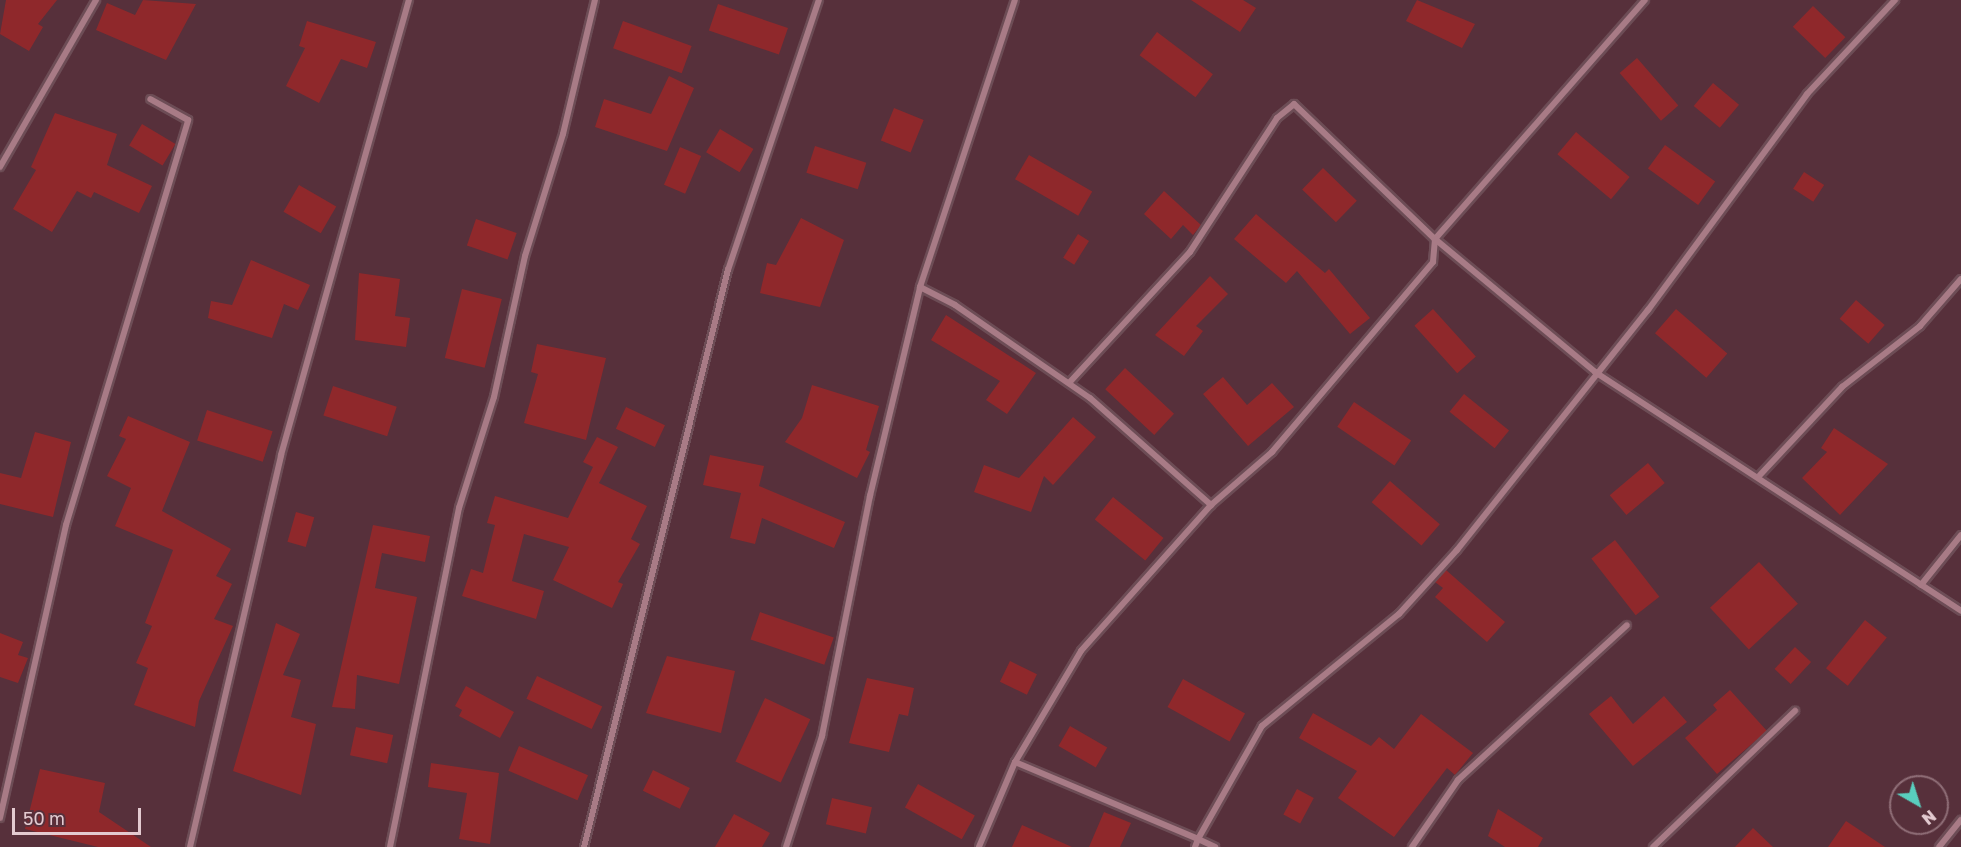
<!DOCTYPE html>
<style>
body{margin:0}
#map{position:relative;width:1961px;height:847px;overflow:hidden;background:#57303b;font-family:"Golos Text",sans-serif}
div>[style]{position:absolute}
.building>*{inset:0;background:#8f282b;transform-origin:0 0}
.roads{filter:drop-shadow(2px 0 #6d4d56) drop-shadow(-2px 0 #6d4d56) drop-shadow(0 2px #6d4d56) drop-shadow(0 -2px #6d4d56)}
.minor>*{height:6px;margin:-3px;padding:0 3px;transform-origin:3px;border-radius:3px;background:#a87b86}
span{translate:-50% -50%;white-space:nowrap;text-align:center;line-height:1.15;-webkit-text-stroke:4.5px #57303b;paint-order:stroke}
.north{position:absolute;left:1889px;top:775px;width:60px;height:60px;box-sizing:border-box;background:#57303b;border:2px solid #8f6e77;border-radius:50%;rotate:141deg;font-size:16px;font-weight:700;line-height:24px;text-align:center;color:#e3cad0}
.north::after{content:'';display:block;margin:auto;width:21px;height:27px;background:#59cebe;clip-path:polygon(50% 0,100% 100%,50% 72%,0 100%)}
.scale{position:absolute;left:12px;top:808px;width:129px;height:27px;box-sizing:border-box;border:3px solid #e3cad0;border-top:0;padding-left:8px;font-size:18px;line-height:21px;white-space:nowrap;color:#e3cad0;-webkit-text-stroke:4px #57303b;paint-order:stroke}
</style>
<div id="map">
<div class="building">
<div style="clip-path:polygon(6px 0,57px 0,38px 24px,43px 27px,29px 51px,0 34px)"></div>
<div style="clip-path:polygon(143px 0,196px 4px,166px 60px,96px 30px,107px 3px,135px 15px)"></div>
<div style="clip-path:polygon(1191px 0,1243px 0,1256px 8px,1240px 32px)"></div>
<div style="clip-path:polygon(1417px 0,1475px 24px,1462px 48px,1406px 21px)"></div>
<div style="left:718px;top:4px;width:74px;height:28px;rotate:19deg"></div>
<div style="left:1813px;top:6px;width:45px;height:29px;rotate:44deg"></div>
<div style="clip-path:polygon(307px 21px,376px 42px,367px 68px,341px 59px,319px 103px,286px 86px,305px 48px,299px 46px)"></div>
<div style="left:623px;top:21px;width:73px;height:29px;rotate:20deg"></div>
<div style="left:1157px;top:32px;width:70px;height:29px;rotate:37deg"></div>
<div style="left:1637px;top:58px;width:63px;height:23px;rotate:49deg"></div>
<div style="clip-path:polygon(669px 76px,694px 88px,667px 151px,595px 127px,604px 99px,651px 114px)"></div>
<div style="left:1713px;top:83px;width:34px;height:30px;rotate:40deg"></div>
<div style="left:894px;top:108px;width:32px;height:35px;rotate:22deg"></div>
<div style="clip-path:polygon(55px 113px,117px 134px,107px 165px,152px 186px,139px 213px,94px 192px,91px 198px,77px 191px,52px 232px,13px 209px,36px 170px,31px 167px)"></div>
<div style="left:142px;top:124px;width:39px;height:25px;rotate:31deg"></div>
<div style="left:720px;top:129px;width:39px;height:27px;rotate:31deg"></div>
<div style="left:1576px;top:132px;width:70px;height:29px;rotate:40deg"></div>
<div style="left:1665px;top:145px;width:62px;height:29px;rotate:36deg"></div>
<div style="left:815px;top:146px;width:54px;height:28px;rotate:18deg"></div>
<div style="left:680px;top:147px;width:23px;height:41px;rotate:23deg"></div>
<div style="left:1029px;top:155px;width:73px;height:28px;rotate:30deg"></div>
<div style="left:1323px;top:168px;width:47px;height:30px;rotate:44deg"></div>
<div style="left:1804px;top:172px;width:24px;height:20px;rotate:33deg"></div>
<div style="left:299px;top:185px;width:43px;height:31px;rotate:30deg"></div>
<div style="clip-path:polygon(1164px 191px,1201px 225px,1193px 235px,1183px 225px,1171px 239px,1144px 214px)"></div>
<div style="clip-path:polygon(1256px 214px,1325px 273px,1329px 269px,1370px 318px,1350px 334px,1297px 271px,1286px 283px,1234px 239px)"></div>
<div style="clip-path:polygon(801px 218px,844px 240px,820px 307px,760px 293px,767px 263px,776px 265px)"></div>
<div style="left:476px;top:219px;width:43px;height:28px;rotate:19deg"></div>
<div style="left:1078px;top:234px;width:13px;height:28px;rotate:32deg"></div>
<div style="clip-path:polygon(251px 260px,310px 285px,298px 310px,284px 304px,272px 338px,208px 318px,211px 301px,232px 305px)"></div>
<div style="clip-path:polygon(359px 273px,400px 279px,395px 316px,410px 318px,406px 347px,355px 340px)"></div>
<div style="clip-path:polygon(1210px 276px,1228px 294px,1196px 326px,1203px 331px,1184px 356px,1155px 335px)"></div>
<div style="left:462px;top:289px;width:41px;height:71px;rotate:14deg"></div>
<div style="left:1856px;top:300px;width:38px;height:25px;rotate:41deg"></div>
<div style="left:1433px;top:309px;width:64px;height:25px;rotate:48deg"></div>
<div style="left:1676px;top:309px;width:68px;height:32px;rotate:41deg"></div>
<div style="clip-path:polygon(946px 315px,1036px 373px,1007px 414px,986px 400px,1000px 381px,931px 340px)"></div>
<div style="clip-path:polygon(537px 344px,606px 358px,586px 440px,524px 423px,538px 374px,531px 372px)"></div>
<div style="left:1125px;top:368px;width:67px;height:29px;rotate:43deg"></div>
<div style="clip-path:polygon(1223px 377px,1247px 405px,1272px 383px,1294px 407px,1248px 446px,1203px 394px)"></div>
<div style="clip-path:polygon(812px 385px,879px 406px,866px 450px,870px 452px,857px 478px,785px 442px,802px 418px)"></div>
<div style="left:333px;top:386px;width:67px;height:31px;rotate:18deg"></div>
<div style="left:1464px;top:394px;width:58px;height:23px;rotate:39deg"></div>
<div style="left:1354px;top:402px;width:69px;height:30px;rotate:34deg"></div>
<div style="left:626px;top:407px;width:43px;height:24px;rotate:25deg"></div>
<div style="left:207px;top:410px;width:69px;height:32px;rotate:18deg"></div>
<div style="clip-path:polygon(128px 416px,190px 442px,162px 511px,231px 549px,216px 576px,232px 584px,214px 619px,233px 626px,199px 701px,195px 727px,134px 705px,148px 668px,136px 663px,152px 626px,145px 623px,173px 550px,115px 526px,131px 488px,107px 476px,126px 439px,119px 436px)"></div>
<div style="clip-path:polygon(1073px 417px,1096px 437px,1053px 485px,1044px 476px,1031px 512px,974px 492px,984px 465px,1019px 478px)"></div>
<div style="clip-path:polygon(1834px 428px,1888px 464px,1840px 515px,1802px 478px,1827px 452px,1821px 448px)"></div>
<div style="clip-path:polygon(35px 432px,71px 442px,53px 517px,0 504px,0 473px,21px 478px)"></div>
<div style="clip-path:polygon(597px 437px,618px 447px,599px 483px,647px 506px,631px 539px,640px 544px,618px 582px,623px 584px,612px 608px,553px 580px,569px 547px,524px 534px,512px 581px,544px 591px,536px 619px,462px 596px,471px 569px,483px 573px,495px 525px,487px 523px,495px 496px,568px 518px,593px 467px,583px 462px)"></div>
<div style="clip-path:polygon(710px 455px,764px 466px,759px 486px,845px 522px,834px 548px,762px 518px,755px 544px,730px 538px,741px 493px,703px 485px)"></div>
<div style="left:1648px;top:463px;width:26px;height:50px;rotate:50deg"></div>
<div style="left:1390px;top:481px;width:66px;height:28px;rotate:41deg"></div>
<div style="left:1113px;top:497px;width:65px;height:29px;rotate:39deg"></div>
<div style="left:296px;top:512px;width:19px;height:31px;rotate:16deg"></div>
<div style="clip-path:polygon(373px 525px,430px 536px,425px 562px,382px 553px,375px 588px,417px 597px,399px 684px,357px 675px,355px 709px,332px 707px)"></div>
<div style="left:1615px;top:540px;width:72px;height:30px;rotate:52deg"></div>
<div style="left:1759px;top:562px;width:57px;height:67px;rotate:47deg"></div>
<div style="clip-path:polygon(1446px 570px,1505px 622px,1487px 642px,1435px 597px,1443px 588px,1435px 582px)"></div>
<div style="left:760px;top:612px;width:78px;height:29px;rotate:19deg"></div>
<div style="left:1865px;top:620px;width:28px;height:62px;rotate:39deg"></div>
<div style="clip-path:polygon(276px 623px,300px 634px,283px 675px,301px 680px,291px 717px,316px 724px,301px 795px,233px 771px)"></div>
<div style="clip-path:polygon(0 633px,23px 642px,18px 655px,28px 658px,18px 683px,0 677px)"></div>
<div style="left:1795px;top:647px;width:22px;height:30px;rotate:43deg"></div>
<div style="clip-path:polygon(667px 656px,735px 671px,721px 733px,646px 713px)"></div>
<div style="left:1010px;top:661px;width:30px;height:23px;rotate:26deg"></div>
<div style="left:537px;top:676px;width:72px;height:25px;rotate:25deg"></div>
<div style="clip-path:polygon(867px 678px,914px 688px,908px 716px,899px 714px,889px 752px,849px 743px)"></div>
<div style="left:1183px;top:679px;width:71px;height:32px;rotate:29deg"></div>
<div style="clip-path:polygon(466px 686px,514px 712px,500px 738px,459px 716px,462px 710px,455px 706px)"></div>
<div style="clip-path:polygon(1730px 690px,1767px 731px,1717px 774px,1685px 738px,1717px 710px,1713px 705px)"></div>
<div style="clip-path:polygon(1611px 696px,1633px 724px,1664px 696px,1687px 722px,1633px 766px,1589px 714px)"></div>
<div style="left:765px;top:698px;width:50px;height:70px;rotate:25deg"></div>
<div style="clip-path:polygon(1313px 713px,1371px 746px,1379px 737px,1394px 749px,1421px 714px,1473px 753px,1455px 775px,1447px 768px,1394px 837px,1338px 798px,1357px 771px,1299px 738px)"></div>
<div style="left:1070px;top:726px;width:43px;height:23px;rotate:30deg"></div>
<div style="left:356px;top:727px;width:38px;height:29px;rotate:12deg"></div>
<div style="left:519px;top:746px;width:75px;height:27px;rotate:23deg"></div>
<div style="clip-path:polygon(431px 763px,499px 773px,490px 844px,459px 839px,467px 793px,428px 787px)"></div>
<div style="clip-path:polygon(40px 769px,105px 783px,99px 812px,151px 847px,98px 847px,25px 829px)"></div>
<div style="left:653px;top:770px;width:41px;height:23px;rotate:26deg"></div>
<div style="left:918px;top:784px;width:65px;height:27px;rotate:29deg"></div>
<div style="left:1297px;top:789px;width:19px;height:29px;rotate:28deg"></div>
<div style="left:832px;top:798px;width:41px;height:27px;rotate:13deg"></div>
<div style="clip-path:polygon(1498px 809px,1543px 838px,1538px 847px,1505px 847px,1488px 836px)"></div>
<div style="clip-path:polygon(1104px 812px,1131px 823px,1120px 847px,1089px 847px)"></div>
<div style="clip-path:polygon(734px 814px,770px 833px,762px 847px,715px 847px)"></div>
<div style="clip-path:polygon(1846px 821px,1885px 847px,1828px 847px)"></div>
<div style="clip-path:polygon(1022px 825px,1072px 847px,1012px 847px)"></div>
<div style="clip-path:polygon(1753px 828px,1773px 847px,1735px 847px)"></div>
</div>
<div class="roads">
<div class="minor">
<div style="left:0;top:167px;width:193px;rotate:-60.1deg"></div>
<div style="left:920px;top:287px;width:39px;rotate:27deg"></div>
<div style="left:955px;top:305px;width:164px;rotate:34.6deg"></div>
<div style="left:1090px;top:398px;width:162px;rotate:41.5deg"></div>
<div style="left:1211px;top:505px;width:195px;rotate:131.7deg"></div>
<div style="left:1081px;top:651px;width:129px;rotate:120.7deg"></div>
<div style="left:1015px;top:762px;width:92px;rotate:113deg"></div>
<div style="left:1069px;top:383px;width:178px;rotate:-47.3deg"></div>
<div style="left:1190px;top:252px;width:160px;rotate:-57deg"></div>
<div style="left:1277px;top:118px;width:22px;rotate:-39deg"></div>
<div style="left:1294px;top:104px;width:195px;rotate:43.8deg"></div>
<div style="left:1435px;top:239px;width:318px;rotate:-48.7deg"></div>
<div style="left:1759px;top:476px;width:122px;rotate:-47deg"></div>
<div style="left:1842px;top:387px;width:99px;rotate:-38deg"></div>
<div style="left:1920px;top:326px;width:62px;rotate:-48.9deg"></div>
<div style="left:1211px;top:505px;width:81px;rotate:-41deg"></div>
<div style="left:1272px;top:452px;width:249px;rotate:-49.7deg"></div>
<div style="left:1433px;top:262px;width:23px;rotate:-85deg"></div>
<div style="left:1435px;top:239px;width:208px;rotate:39.7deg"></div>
<div style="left:1595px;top:372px;width:437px;rotate:33.1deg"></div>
<div style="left:1921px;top:585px;width:64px;rotate:-51.3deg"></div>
<div style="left:1015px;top:762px;width:199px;rotate:22.8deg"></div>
<div style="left:1198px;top:839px;width:130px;rotate:-60.5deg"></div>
<div style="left:1262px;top:726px;width:177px;rotate:-39.3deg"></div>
<div style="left:1399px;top:614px;width:86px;rotate:-47.8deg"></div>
<div style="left:1457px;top:550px;width:307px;rotate:-51.5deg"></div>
<div style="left:1648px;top:310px;width:268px;rotate:-53.6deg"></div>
<div style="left:1807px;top:94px;width:129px;rotate:-46.9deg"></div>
<div style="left:0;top:818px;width:300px;rotate:-77.3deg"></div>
<div style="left:66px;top:525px;width:423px;rotate:-73.2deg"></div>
<div style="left:188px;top:120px;width:43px;rotate:-151.1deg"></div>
<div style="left:190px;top:847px;width:402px;rotate:-76.9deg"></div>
<div style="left:281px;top:455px;width:473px;rotate:-74.3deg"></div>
<div style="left:390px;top:847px;width:346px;rotate:-78.5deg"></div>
<div style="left:459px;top:508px;width:116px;rotate:-72.5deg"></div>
<div style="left:494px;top:397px;width:144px;rotate:-77.6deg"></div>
<div style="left:525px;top:256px;width:128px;rotate:-72.7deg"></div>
<div style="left:563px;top:134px;width:138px;rotate:-76.6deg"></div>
<div style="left:584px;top:847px;width:595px;rotate:-75.99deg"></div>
<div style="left:728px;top:270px;width:285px;rotate:-71.4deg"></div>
<div style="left:786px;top:847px;width:117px;rotate:-72deg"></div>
<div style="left:822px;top:736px;width:245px;rotate:-78.7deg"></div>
<div style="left:870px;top:496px;width:215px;rotate:-76.5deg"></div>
<div style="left:920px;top:287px;width:302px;rotate:-71.7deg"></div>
<div style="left:1195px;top:847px;width:9px;rotate:-69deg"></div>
<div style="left:1198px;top:839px;width:19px;rotate:25deg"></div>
<div style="left:1412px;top:847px;width:81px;rotate:-55.5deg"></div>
<div style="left:1458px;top:780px;width:229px;rotate:-42.5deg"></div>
<div style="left:1653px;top:847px;width:197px;rotate:-43.8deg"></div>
<div style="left:1939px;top:847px;width:35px;rotate:-51deg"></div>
</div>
</div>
<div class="north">N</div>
<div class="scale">50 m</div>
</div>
